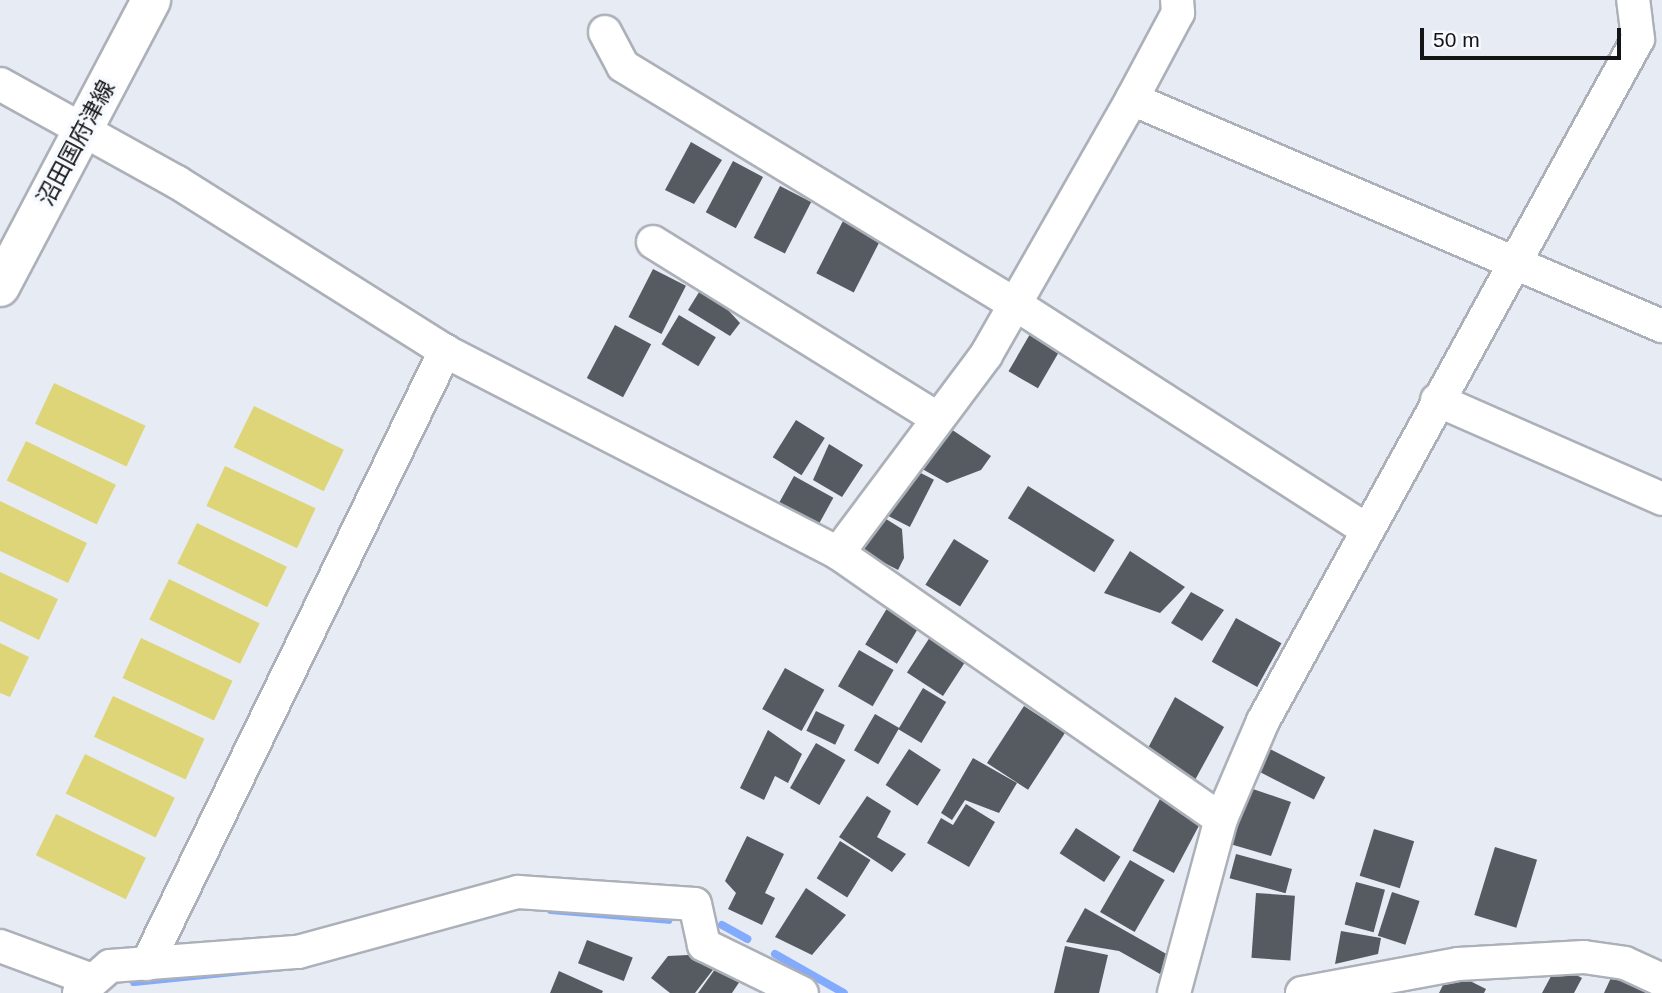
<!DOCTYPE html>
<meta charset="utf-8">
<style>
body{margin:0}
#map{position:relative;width:1662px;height:993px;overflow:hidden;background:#e7ecf4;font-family:Helvetica,"Noto Sans JP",sans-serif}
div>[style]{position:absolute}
.green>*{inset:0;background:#ded579;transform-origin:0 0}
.stream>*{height:8px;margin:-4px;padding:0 4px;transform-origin:4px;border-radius:4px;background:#82aafd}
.building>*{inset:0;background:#565a61;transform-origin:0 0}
.roads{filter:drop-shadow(2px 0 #acb0b8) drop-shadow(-2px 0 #acb0b8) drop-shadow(0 2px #acb0b8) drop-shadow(0 -2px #acb0b8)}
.minor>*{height:32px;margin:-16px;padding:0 16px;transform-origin:16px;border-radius:16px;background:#fff}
.major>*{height:38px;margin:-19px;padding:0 19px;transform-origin:19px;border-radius:19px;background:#fff}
span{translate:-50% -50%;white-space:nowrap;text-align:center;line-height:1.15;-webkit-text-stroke:7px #f6f9fe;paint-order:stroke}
.street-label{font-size:23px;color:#121416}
.scale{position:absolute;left:1420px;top:28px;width:201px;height:32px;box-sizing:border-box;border:4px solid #121416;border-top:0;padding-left:9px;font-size:21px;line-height:24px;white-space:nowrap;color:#121416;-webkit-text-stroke:5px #f6f9fe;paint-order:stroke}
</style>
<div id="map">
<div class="green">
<div style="left:54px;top:383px;width:101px;height:45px;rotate:25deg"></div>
<div style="left:254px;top:406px;width:100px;height:46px;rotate:26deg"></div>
<div style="left:26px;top:441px;width:100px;height:44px;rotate:26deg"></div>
<div style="left:225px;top:466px;width:100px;height:44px;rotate:25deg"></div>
<div style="clip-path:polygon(0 501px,87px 543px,68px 583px,0 551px)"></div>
<div style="left:197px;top:523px;width:100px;height:45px;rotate:26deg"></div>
<div style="clip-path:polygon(0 572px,58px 599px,39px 640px,0 621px)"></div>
<div style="left:169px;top:579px;width:101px;height:45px;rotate:26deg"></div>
<div style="left:141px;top:638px;width:101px;height:44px;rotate:25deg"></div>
<div style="clip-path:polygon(0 643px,29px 657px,10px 697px,0 693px)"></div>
<div style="left:113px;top:696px;width:101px;height:45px;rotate:25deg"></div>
<div style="left:85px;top:754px;width:100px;height:44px;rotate:26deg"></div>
<div style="left:56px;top:814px;width:100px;height:46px;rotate:26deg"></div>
</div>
<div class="stream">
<div style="left:551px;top:910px;width:118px;rotate:4.8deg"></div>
<div style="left:722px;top:925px;width:29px;rotate:29deg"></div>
<div style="left:775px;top:954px;width:79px;rotate:29.5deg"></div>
<div style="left:134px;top:982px;width:161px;rotate:-5.7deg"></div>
</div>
<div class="building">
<div style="clip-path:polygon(691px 142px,722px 160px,694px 204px,665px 190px)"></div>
<div style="left:733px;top:161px;width:34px;height:58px;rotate:28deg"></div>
<div style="left:780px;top:186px;width:35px;height:58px;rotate:27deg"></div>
<div style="left:844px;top:219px;width:42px;height:61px;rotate:27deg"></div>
<div style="left:653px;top:269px;width:37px;height:54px;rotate:27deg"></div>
<div style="clip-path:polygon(704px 284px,740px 323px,730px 336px,688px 310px)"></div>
<div style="left:679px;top:315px;width:43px;height:34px;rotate:31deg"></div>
<div style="left:1037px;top:322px;width:34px;height:57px;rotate:30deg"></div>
<div style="left:615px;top:325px;width:41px;height:60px;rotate:28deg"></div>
<div style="left:796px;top:420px;width:34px;height:44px;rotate:32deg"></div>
<div style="clip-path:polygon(945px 425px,991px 456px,981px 470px,947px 483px,917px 466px)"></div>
<div style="clip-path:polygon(829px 444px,863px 465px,842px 497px,813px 480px)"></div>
<div style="left:909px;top:467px;width:28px;height:53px;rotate:27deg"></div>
<div style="left:794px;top:476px;width:45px;height:33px;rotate:29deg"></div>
<div style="left:1028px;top:486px;width:102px;height:38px;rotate:32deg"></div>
<div style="clip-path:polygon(875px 512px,902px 529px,904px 558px,898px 570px,854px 547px)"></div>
<div style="left:954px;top:539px;width:41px;height:54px;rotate:32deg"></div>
<div style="clip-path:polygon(1130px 551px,1185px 587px,1160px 613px,1104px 593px)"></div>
<div style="clip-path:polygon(1191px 592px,1224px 610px,1202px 641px,1171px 623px)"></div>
<div style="left:892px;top:600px;width:37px;height:52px;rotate:31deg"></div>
<div style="left:1236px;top:618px;width:52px;height:50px;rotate:29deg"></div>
<div style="left:932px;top:634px;width:43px;height:46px;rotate:33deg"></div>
<div style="left:859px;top:650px;width:40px;height:42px;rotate:30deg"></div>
<div style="left:785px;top:668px;width:45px;height:47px;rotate:29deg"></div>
<div style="left:923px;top:688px;width:27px;height:48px;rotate:31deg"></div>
<div style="clip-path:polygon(1175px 697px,1224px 727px,1195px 780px,1148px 748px)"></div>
<div style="left:1024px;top:706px;width:49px;height:68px;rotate:33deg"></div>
<div style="left:816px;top:711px;width:32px;height:22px;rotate:26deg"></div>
<div style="left:875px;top:714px;width:28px;height:42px;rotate:30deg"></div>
<div style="clip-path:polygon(768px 730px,802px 754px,788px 783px,775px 776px,764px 800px,740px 788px)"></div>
<div style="left:816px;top:743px;width:34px;height:52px;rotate:30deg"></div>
<div style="left:1262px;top:745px;width:71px;height:25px;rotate:27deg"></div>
<div style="left:909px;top:749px;width:38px;height:43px;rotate:33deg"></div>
<div style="clip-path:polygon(973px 758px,1017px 783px,999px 813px,965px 800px,952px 820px,941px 813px)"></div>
<div style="clip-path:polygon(1244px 786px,1291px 802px,1271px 856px,1230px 844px)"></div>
<div style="clip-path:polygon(867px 796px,891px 811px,877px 837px,906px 854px,892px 872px,839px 837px)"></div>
<div style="left:1161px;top:797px;width:47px;height:61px;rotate:28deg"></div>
<div style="clip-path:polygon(966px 804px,995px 822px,969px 867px,927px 843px,941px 818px,953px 825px)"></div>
<div style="left:1076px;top:828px;width:53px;height:30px;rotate:33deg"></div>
<div style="left:1374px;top:829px;width:42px;height:49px;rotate:17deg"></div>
<div style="clip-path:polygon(747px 836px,784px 854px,765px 893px,775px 898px,762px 925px,728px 909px,736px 893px,725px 881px)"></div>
<div style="left:840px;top:841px;width:36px;height:44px;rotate:32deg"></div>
<div style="left:1495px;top:847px;width:44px;height:71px;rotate:17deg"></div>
<div style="left:1236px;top:854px;width:58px;height:25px;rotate:15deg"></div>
<div style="left:1130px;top:860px;width:40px;height:60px;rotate:30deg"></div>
<div style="left:1356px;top:882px;width:30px;height:44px;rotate:15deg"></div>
<div style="clip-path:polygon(806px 888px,846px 915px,812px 955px,775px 937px)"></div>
<div style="left:1392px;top:892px;width:29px;height:46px;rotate:18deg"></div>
<div style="left:1256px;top:893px;width:39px;height:65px;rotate:4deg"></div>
<div style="clip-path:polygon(1085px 908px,1170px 956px,1160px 974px,1119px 951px,1066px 942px)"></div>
<div style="clip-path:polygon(1341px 931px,1381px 938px,1378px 954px,1335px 964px)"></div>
<div style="left:587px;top:940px;width:49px;height:25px;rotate:21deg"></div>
<div style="clip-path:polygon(1065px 946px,1108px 955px,1099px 993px,1054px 993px)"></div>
<div style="clip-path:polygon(708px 954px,719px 962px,695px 993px,670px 993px,651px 978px,668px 956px)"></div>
<div style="clip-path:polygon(718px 965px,740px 981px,732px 993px,698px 993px)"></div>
<div style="clip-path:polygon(1557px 965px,1582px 978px,1574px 993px,1542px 993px)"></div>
<div style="clip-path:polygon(1615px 969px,1648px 986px,1645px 993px,1604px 993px)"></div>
<div style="clip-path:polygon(559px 971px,603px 991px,602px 993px,550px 993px)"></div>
<div style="clip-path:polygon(1450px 971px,1486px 989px,1484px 993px,1439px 993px)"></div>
</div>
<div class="roads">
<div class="minor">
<div style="left:605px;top:32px;width:38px;rotate:62deg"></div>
<div style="left:623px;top:66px;width:459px;rotate:31.3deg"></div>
<div style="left:1015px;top:304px;width:415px;rotate:32.7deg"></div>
<div style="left:0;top:84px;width:202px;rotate:29deg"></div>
<div style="left:177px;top:182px;width:317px;rotate:32.2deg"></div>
<div style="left:445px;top:351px;width:442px;rotate:27.2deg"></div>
<div style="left:838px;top:553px;width:466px;rotate:34.8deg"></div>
<div style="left:1132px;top:99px;width:577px;rotate:23.19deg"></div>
<div style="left:653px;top:242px;width:335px;rotate:31.8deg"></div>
<div style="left:1437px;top:400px;width:246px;rotate:23.7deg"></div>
<div style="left:838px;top:553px;width:247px;rotate:-53.2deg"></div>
<div style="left:986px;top:355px;width:295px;rotate:-60.3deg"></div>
<div style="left:1132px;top:99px;width:98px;rotate:-61.9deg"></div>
<div style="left:1178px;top:13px;width:13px;rotate:-94deg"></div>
<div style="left:0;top:946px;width:98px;rotate:20.3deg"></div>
<div style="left:147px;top:964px;width:682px;rotate:-64.07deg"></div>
<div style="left:79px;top:993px;width:41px;rotate:-41.1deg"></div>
<div style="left:110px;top:966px;width:189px;rotate:-4.3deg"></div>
<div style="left:298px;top:952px;width:228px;rotate:-15.3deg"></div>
<div style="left:518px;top:892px;width:177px;rotate:3.9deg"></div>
<div style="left:695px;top:904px;width:42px;rotate:77.6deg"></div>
<div style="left:704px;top:945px;width:109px;rotate:26.1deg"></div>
<div style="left:1174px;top:993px;width:180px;rotate:-74.9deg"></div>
<div style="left:1221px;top:819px;width:107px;rotate:-66.8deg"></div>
<div style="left:1263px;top:721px;width:778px;rotate:-61.2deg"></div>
<div style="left:1638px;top:39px;width:39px;rotate:-97deg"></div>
<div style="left:1302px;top:993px;width:159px;rotate:-10.5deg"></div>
<div style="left:1458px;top:964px;width:126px;rotate:-3.2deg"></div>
<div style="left:1584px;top:957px;width:41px;rotate:8.3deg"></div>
<div style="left:1625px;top:963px;width:41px;rotate:24.7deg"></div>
</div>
<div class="major">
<div style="left:0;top:287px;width:324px;rotate:-62.2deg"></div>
</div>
</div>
<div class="street-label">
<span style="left:76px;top:143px;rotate:-62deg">沼田国府津線</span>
</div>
<div class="scale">50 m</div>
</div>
